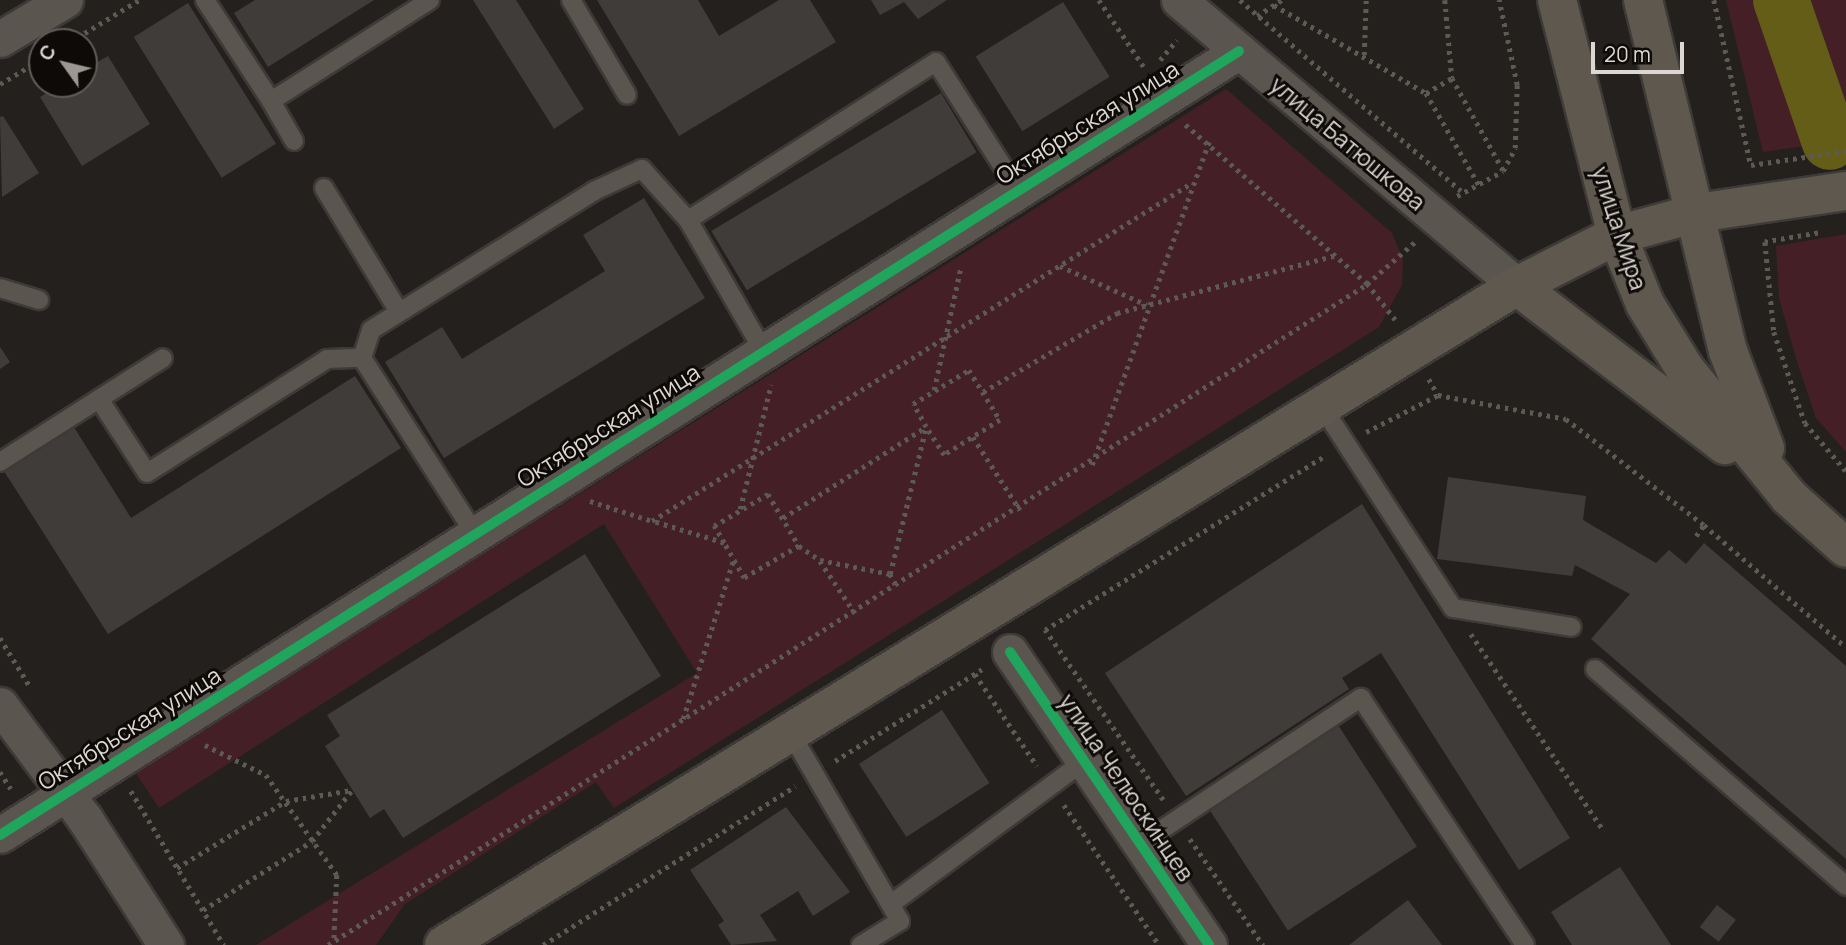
<!DOCTYPE html>
<meta charset="utf-8">
<style>
body{margin:0}
#map{position:relative;width:1846px;height:945px;overflow:hidden;background:#24201d;font-family:Manrope,sans-serif}
div>[style]{position:absolute}
.green>*{inset:0;background:#442026}
.river>*{height:56px;margin:-28px;padding:0 28px;transform-origin:28px;border-radius:28px;background:#635d18}
.building>*{inset:0;background:#403c3a;transform-origin:0 0}
.path>*{height:4.5px;margin-top:-2.25px;transform-origin:0;background:repeating-linear-gradient(90deg,#5d5a54 0 3.5px,transparent 0 8.5px)}
.roads{filter:drop-shadow(2px 0 #3d3a37) drop-shadow(-2px 0 #3d3a37) drop-shadow(0 2px #3d3a37) drop-shadow(0 -2px #3d3a37)}
.service>*{height:18px;margin:-9px;padding:0 9px;transform-origin:9px;border-radius:9px;background:#5a554e}
.minor>*{height:35px;margin:-17.5px;padding:0 17.5px;transform-origin:17.5px;border-radius:17.5px;background:#5a554e}
.secondary>*{height:38px;margin:-19px;padding:0 19px;transform-origin:19px;border-radius:19px;background:#5e584f}
.cycleway>*{height:10px;margin:-5px;padding:0 5px;transform-origin:5px;border-radius:5px;background:#20a55d}
span{translate:-50% -50%;white-space:nowrap;text-align:center;line-height:1.15;-webkit-text-stroke:6px #0d0a07;paint-order:stroke}
.street-label{font-size:23px;color:#dcd7d3}
.north{position:absolute;left:28px;top:28px;width:70px;height:70px;box-sizing:border-box;background:#0d0a07;border:2px solid #605c59;border-radius:50%;rotate:304deg;font-size:19px;font-weight:700;line-height:28px;text-align:center;color:#dcd7d3}
.north::after{content:'';display:block;margin:auto;width:24px;height:32px;background:#9c9793;clip-path:polygon(50% 0,100% 100%,50% 72%,0 100%)}
.scale{position:absolute;left:1591px;top:42px;width:93px;height:32px;box-sizing:border-box;border:4px solid #dcd7d3;border-top:0;padding-left:9px;font-size:21px;line-height:24px;white-space:nowrap;color:#dcd7d3;-webkit-text-stroke:5px #0d0a07;paint-order:stroke}
</style>
<div id="map">
<div class="green">
<div style="clip-path:polygon(1726px 0,1846px 0,1846px 140px,1763px 152px)"></div>
<div style="clip-path:polygon(1226px 89px,1392px 233px,1403px 259px,1402px 285px,1379px 327px,614px 808px,596px 782px,405px 904px,376px 945px,256px 945px,697px 673px,604px 524px,159px 808px,135px 772px)"></div>
<div style="clip-path:polygon(1846px 234px,1846px 452px,1816px 418px,1798px 365px,1779px 298px,1776px 246px)"></div>
</div>
<div class="river">
<div style="left:1781px;top:0;width:150px;rotate:71deg"></div>
</div>
<div class="building">
<div style="clip-path:polygon(255px 0,374px 0,268px 67px,234px 13px)"></div>
<div style="clip-path:polygon(473px 0,516px 0,584px 109px,554px 129px)"></div>
<div style="clip-path:polygon(597px 0,698px 0,719px 36px,779px 0,810px 0,836px 42px,679px 136px)"></div>
<div style="clip-path:polygon(871px 0,947px 0,918px 19px,904px 2px,880px 15px)"></div>
<div style="left:1063px;top:2px;width:88px;height:103px;rotate:58deg"></div>
<div style="left:188px;top:3px;width:166px;height:64px;rotate:58deg"></div>
<div style="clip-path:polygon(108px 56px,150px 124px,82px 166px,40px 97px,61px 84px,84px 84px,84px 70px)"></div>
<div style="left:941px;top:93px;width:69px;height:268px;rotate:59deg"></div>
<div style="clip-path:polygon(3px 116px,39px 173px,2px 197px,0 117px)"></div>
<div style="clip-path:polygon(644px 198px,705px 298px,444px 458px,385px 362px,442px 327px,462px 359px,605px 271px,583px 235px)"></div>
<div style="clip-path:polygon(0 347px,10px 362px,0 369px)"></div>
<div style="clip-path:polygon(355px 376px,401px 448px,108px 634px,2px 468px,72px 424px,131px 518px)"></div>
<div style="clip-path:polygon(1448px 477px,1586px 496px,1583px 520px,1656px 563px,1669px 550px,1686px 564px,1704px 543px,1846px 666px,1846px 859px,1591px 639px,1630px 594px,1575px 565px,1572px 576px,1437px 559px)"></div>
<div style="clip-path:polygon(1362px 504px,1570px 838px,1519px 870px,1381px 653px,1342px 678px,1349px 689px,1186px 796px,1105px 673px)"></div>
<div style="clip-path:polygon(585px 554px,661px 676px,403px 838px,384px 809px,370px 818px,325px 746px,340px 736px,327px 715px)"></div>
<div style="left:942px;top:710px;width:87px;height:99px;rotate:57deg"></div>
<div style="left:1338px;top:725px;width:145px;height:154px;rotate:57deg"></div>
<div style="clip-path:polygon(786px 807px,850px 892px,813px 916px,798px 891px,760px 915px,777px 941px,731px 945px,718px 925px,724px 921px,690px 870px)"></div>
<div style="clip-path:polygon(1620px 867px,1671px 945px,1572px 945px,1551px 912px)"></div>
<div style="clip-path:polygon(1408px 900px,1442px 945px,1349px 945px)"></div>
<div style="left:1717px;top:905px;width:24px;height:28px;rotate:38deg"></div>
</div>
<div class="path">
<div style="left:1099px;top:0;width:84px;rotate:56.1deg"></div>
<div style="left:1240px;top:0;width:292px;rotate:40.8deg"></div>
<div style="left:1445px;top:0;width:78px;rotate:84.9deg"></div>
<div style="left:1452px;top:78px;width:105px;rotate:61deg"></div>
<div style="left:1714px;top:0;width:169px;rotate:77.4deg"></div>
<div style="left:1751px;top:165px;width:96px;rotate:-8.4deg"></div>
<div style="left:1274px;top:5px;width:176px;rotate:30.1deg"></div>
<div style="left:1426px;top:93px;width:106px;rotate:60.1deg"></div>
<div style="left:1257px;top:16px;width:30px;rotate:-33deg"></div>
<div style="left:70px;top:42px;width:81px;rotate:-31.3deg"></div>
<div style="left:1364px;top:55px;width:55px;rotate:-87.9deg"></div>
<div style="left:1160px;top:60px;width:26px;rotate:-50deg"></div>
<div style="left:0;top:84px;width:49px;rotate:-30.8deg"></div>
<div style="left:1426px;top:93px;width:30px;rotate:-30deg"></div>
<div style="left:1457px;top:196px;width:52px;rotate:-28.5deg"></div>
<div style="left:1503px;top:171px;width:26px;rotate:-62deg"></div>
<div style="left:1515px;top:148px;width:63px;rotate:-88.2deg"></div>
<div style="left:1517px;top:85px;width:87px;rotate:-102deg"></div>
<div style="left:1818px;top:233px;width:54px;rotate:170.4deg"></div>
<div style="left:1765px;top:242px;width:90px;rotate:84.3deg"></div>
<div style="left:1774px;top:332px;width:96px;rotate:71.2deg"></div>
<div style="left:1805px;top:423px;width:63px;rotate:49.5deg"></div>
<div style="left:1060px;top:266px;width:95px;rotate:24.1deg"></div>
<div style="left:1395px;top:320px;width:46px;rotate:-127.9deg"></div>
<div style="left:1367px;top:284px;width:65px;rotate:-41.3deg"></div>
<div style="left:1429px;top:379px;width:18px;rotate:61deg"></div>
<div style="left:1438px;top:395px;width:130px;rotate:10.6deg"></div>
<div style="left:1566px;top:419px;width:174px;rotate:37.5deg"></div>
<div style="left:1704px;top:525px;width:187px;rotate:40.7deg"></div>
<div style="left:934px;top:390px;width:127px;rotate:-77.7deg"></div>
<div style="left:983px;top:392px;width:156px;rotate:-30.5deg"></div>
<div style="left:1117px;top:313px;width:228px;rotate:-14.8deg"></div>
<div style="left:1366px;top:432px;width:81px;rotate:-27.2deg"></div>
<div style="left:973px;top:437px;width:87px;rotate:57.2deg"></div>
<div style="left:1092px;top:465px;width:344px;rotate:-70.1deg"></div>
<div style="left:590px;top:501px;width:65px;rotate:17.9deg"></div>
<div style="left:740px;top:509px;width:128px;rotate:-76deg"></div>
<div style="left:783px;top:518px;width:169px;rotate:-32.5deg"></div>
<div style="left:1696px;top:536px;width:14px;rotate:-54deg"></div>
<div style="left:724px;top:543px;width:20px;rotate:-120deg"></div>
<div style="left:714px;top:526px;width:63px;rotate:-30.7deg"></div>
<div style="left:768px;top:494px;width:61px;rotate:59.2deg"></div>
<div style="left:799px;top:546px;width:64px;rotate:149.8deg"></div>
<div style="left:744px;top:578px;width:40px;rotate:-119.7deg"></div>
<div style="left:724px;top:543px;width:75px;rotate:-163deg"></div>
<div style="left:652px;top:521px;width:635px;rotate:-32.06deg"></div>
<div style="left:799px;top:546px;width:25px;rotate:34deg"></div>
<div style="left:820px;top:560px;width:71px;rotate:11.3deg"></div>
<div style="left:890px;top:574px;width:15px;rotate:62deg"></div>
<div style="left:820px;top:561px;width:63px;rotate:56.1deg"></div>
<div style="left:890px;top:574px;width:151px;rotate:-76.2deg"></div>
<div style="left:926px;top:427px;width:26px;rotate:-119deg"></div>
<div style="left:913px;top:404px;width:66px;rotate:-31.3deg"></div>
<div style="left:969px;top:370px;width:59px;rotate:58.2deg"></div>
<div style="left:1000px;top:420px;width:66px;rotate:148deg"></div>
<div style="left:944px;top:455px;width:33px;rotate:-123deg"></div>
<div style="left:1471px;top:634px;width:238px;rotate:56deg"></div>
<div style="left:0;top:638px;width:55px;rotate:58.3deg"></div>
<div style="left:975px;top:674px;width:111px;rotate:56deg"></div>
<div style="left:683px;top:719px;width:166px;rotate:-72.4deg"></div>
<div style="left:205px;top:745px;width:68px;rotate:26.2deg"></div>
<div style="left:266px;top:775px;width:123px;rotate:54.6deg"></div>
<div style="left:337px;top:875px;width:66px;rotate:92.6deg"></div>
<div style="left:835px;top:761px;width:173px;rotate:-32deg"></div>
<div style="left:0;top:772px;width:20px;rotate:57deg"></div>
<div style="left:131px;top:791px;width:180px;rotate:58.9deg"></div>
<div style="left:1163px;top:800px;width:207px;rotate:-124.8deg"></div>
<div style="left:1045px;top:630px;width:330px;rotate:-31.9deg"></div>
<div style="left:1064px;top:805px;width:169px;rotate:55.8deg"></div>
<div style="left:1190px;top:839px;width:129px;rotate:55.4deg"></div>
<div style="left:177px;top:868px;width:128px;rotate:-31.6deg"></div>
<div style="left:286px;top:801px;width:67px;rotate:-9.5deg"></div>
<div style="left:203px;top:910px;width:129px;rotate:-32.3deg"></div>
<div style="left:312px;top:841px;width:65px;rotate:-51.9deg"></div>
<div style="left:328px;top:945px;width:1231px;rotate:-32.46deg"></div>
<div style="left:1367px;top:284px;width:244px;rotate:-138.8deg"></div>
<div style="left:543px;top:945px;width:298px;rotate:-32.2deg"></div>
</div>
<div class="roads">
<div class="service">
<div style="left:205px;top:0;width:121px;rotate:56.8deg"></div>
<div style="left:271px;top:101px;width:188px;rotate:-32.4deg"></div>
<div style="left:571px;top:0;width:110px;rotate:59.5deg"></div>
<div style="left:271px;top:101px;width:46px;rotate:60.1deg"></div>
<div style="left:324px;top:188px;width:145px;rotate:58.8deg"></div>
<div style="left:0;top:288px;width:41px;rotate:17.1deg"></div>
<div style="left:764px;top:352px;width:152px;rotate:-119.9deg"></div>
<div style="left:688px;top:220px;width:294px;rotate:-32.5deg"></div>
<div style="left:936px;top:62px;width:152px;rotate:57.4deg"></div>
<div style="left:362px;top:358px;width:209px;rotate:57.3deg"></div>
<div style="left:99px;top:399px;width:88px;rotate:57deg"></div>
<div style="left:147px;top:473px;width:213px;rotate:-32.3deg"></div>
<div style="left:327px;top:359px;width:35px;rotate:-2deg"></div>
<div style="left:362px;top:358px;width:29px;rotate:-72deg"></div>
<div style="left:371px;top:330px;width:263px;rotate:-31.9deg"></div>
<div style="left:594px;top:191px;width:53px;rotate:-24.6deg"></div>
<div style="left:642px;top:169px;width:69px;rotate:48deg"></div>
<div style="left:1321px;top:405px;width:242px;rotate:57deg"></div>
<div style="left:1453px;top:608px;width:120px;rotate:9.1deg"></div>
<div style="left:0;top:462px;width:193px;rotate:-32.5deg"></div>
<div style="left:1595px;top:669px;width:332px;rotate:40.8deg"></div>
<div style="left:790px;top:732px;width:219px;rotate:59.8deg"></div>
<div style="left:900px;top:921px;width:46px;rotate:148.4deg"></div>
<div style="left:1140px;top:844px;width:265px;rotate:-33.5deg"></div>
<div style="left:1361px;top:698px;width:296px;rotate:56.4deg"></div>
<div style="left:891px;top:904px;width:240px;rotate:-36.5deg"></div>
</div>
<div class="minor">
<div style="left:1179px;top:0;width:443px;rotate:40.2deg"></div>
<div style="left:0;top:39px;width:76px;rotate:-31deg"></div>
<div style="left:1010px;top:652px;width:354px;rotate:55.8deg"></div>
<div style="left:0;top:705px;width:142px;rotate:53.3deg"></div>
<div style="left:85px;top:819px;width:150px;rotate:57.3deg"></div>
<div style="left:0;top:835px;width:1466px;rotate:-32.32deg"></div>
</div>
<div class="secondary">
<div style="left:1557px;top:0;width:243px;rotate:75.7deg"></div>
<div style="left:1617px;top:235px;width:74px;rotate:67.9deg"></div>
<div style="left:1645px;top:304px;width:76px;rotate:58.4deg"></div>
<div style="left:1685px;top:369px;width:165px;rotate:50.9deg"></div>
<div style="left:1789px;top:497px;width:76px;rotate:41.8deg"></div>
<div style="left:1643px;top:0;width:361px;rotate:76.4deg"></div>
<div style="left:1728px;top:351px;width:104px;rotate:69.1deg"></div>
<div style="left:1517px;top:286px;width:262px;rotate:37.4deg"></div>
<div style="left:444px;top:945px;width:1259px;rotate:-31.56deg"></div>
<div style="left:1517px;top:286px;width:112px;rotate:-27deg"></div>
<div style="left:1617px;top:235px;width:83px;rotate:-15.4deg"></div>
<div style="left:1697px;top:213px;width:151px;rotate:-8.4deg"></div>
</div>
</div>
<div class="cycleway">
<div style="left:1010px;top:652px;width:354px;rotate:55.8deg"></div>
<div style="left:0;top:835px;width:1466px;rotate:-32.32deg"></div>
</div>
<div class="street-label">
<span style="left:1087px;top:122px;rotate:-32deg">Октябрьская улица</span>
<span style="left:1348px;top:143px;rotate:40deg">улица Батюшкова</span>
<span style="left:1620px;top:228px;rotate:72deg">улица Мира</span>
<span style="left:608px;top:425px;rotate:-32deg">Октябрьская улица</span>
<span style="left:129px;top:728px;rotate:-32deg">Октябрьская улица</span>
<span style="left:1127px;top:787px;rotate:56deg">улица Челюскинцев</span>
</div>
<div class="north">С</div>
<div class="scale">20 m</div>
</div>
